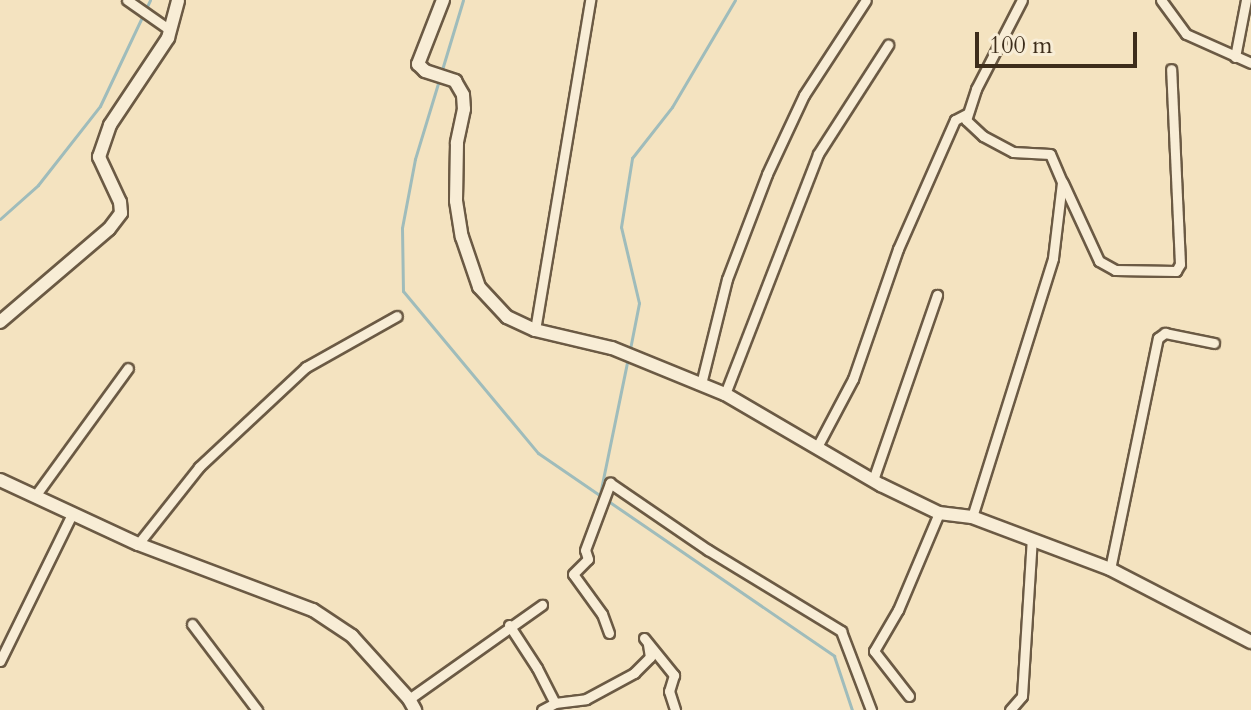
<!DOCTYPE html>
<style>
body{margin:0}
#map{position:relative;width:1251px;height:710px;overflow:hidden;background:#f4e3c0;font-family:Cardo,serif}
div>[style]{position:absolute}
.stream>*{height:3px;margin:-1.5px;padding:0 1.5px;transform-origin:1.5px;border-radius:1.5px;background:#9fbcbb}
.roads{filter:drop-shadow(2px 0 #6b5a44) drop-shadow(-2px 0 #6b5a44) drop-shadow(0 2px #6b5a44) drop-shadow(0 -2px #6b5a44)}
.street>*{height:9px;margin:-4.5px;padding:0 4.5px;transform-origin:4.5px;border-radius:4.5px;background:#f8edd6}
.secondary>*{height:12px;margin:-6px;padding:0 6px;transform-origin:6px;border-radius:6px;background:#f8edd6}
span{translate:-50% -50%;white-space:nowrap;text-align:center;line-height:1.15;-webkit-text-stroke:7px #f8edd6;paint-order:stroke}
.scale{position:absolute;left:975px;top:32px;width:162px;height:36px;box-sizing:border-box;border:4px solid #3d2d1b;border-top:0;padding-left:10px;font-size:24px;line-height:28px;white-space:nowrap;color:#3d2d1b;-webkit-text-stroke:6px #f8edd6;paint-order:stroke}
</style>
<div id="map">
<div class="stream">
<div style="left:441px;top:73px;width:76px;rotate:-73.2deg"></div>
<div style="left:439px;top:80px;width:83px;rotate:106.9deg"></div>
<div style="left:415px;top:159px;width:70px;rotate:100.7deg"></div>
<div style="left:402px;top:228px;width:63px;rotate:89.1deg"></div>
<div style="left:403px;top:291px;width:211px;rotate:50.2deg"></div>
<div style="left:538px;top:453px;width:359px;rotate:34.4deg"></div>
<div style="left:834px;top:656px;width:57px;rotate:71.6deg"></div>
<div style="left:0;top:219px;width:51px;rotate:-41.8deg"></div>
<div style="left:38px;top:185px;width:100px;rotate:-51.9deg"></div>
<div style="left:100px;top:106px;width:117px;rotate:-64.7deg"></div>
<div style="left:630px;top:349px;width:47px;rotate:-78.9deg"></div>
<div style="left:639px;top:303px;width:78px;rotate:-103.3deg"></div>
<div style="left:621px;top:227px;width:70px;rotate:-80.9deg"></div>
<div style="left:632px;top:158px;width:65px;rotate:-51.9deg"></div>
<div style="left:672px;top:107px;width:124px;rotate:-59.5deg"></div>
<div style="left:600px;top:494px;width:140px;rotate:-78.4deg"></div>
</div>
<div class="roads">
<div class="street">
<div style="left:127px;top:0;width:52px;rotate:34.9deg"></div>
<div style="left:1161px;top:0;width:42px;rotate:53.7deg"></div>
<div style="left:1186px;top:34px;width:71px;rotate:24deg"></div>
<div style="left:1235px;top:57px;width:58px;rotate:-79.1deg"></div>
<div style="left:1063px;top:183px;width:86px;rotate:65.2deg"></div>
<div style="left:1099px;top:261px;width:18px;rotate:29deg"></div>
<div style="left:1115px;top:270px;width:61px;rotate:0.9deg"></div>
<div style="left:1176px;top:271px;width:8px;rotate:-60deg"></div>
<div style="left:1180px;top:264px;width:195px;rotate:-92.6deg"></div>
<div style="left:535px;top:330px;width:335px;rotate:-80.5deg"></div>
<div style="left:701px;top:384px;width:108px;rotate:-76.1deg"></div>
<div style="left:727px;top:279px;width:112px;rotate:-69.1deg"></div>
<div style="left:767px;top:174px;width:87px;rotate:-64.9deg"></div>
<div style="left:804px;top:95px;width:113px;rotate:-56.9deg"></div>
<div style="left:725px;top:394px;width:257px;rotate:-68.8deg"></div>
<div style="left:818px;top:154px;width:130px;rotate:-57.3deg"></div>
<div style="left:817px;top:447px;width:77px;rotate:-62.1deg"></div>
<div style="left:853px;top:379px;width:138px;rotate:-70.9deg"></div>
<div style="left:898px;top:249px;width:141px;rotate:-66.2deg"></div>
<div style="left:955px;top:120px;width:13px;rotate:-27deg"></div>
<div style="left:873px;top:480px;width:196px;rotate:-70.9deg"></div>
<div style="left:35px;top:496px;width:158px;rotate:-54deg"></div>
<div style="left:972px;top:517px;width:271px;rotate:-72.6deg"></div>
<div style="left:1053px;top:258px;width:77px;rotate:-83.2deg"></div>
<div style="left:1062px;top:182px;width:30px;rotate:-113deg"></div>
<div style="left:1050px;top:154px;width:37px;rotate:-177deg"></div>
<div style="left:1013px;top:152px;width:34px;rotate:-152deg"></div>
<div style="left:983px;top:136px;width:23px;rotate:-137deg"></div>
<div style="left:966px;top:120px;width:33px;rotate:-72deg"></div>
<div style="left:976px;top:89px;width:100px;rotate:-62.7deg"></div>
<div style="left:138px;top:544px;width:98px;rotate:-51.6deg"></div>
<div style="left:199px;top:467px;width:146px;rotate:-43.1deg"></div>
<div style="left:306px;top:367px;width:104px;rotate:-29.3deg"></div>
<div style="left:1110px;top:569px;width:236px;rotate:-78.3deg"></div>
<div style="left:1158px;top:338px;width:9px;rotate:-36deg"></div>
<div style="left:1165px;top:333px;width:50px;rotate:11.5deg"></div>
<div style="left:192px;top:624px;width:108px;rotate:52.9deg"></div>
<div style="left:509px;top:625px;width:51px;rotate:56.9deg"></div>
<div style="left:537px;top:668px;width:39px;rotate:63deg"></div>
<div style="left:609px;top:633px;width:20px;rotate:-110deg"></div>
<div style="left:602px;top:614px;width:49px;rotate:-125.9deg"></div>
<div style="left:573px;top:574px;width:21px;rotate:-45deg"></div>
<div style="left:588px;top:559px;width:9px;rotate:-108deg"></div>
<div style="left:585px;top:550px;width:72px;rotate:-69.5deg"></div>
<div style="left:610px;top:483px;width:119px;rotate:34.4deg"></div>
<div style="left:708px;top:550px;width:156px;rotate:31.3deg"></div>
<div style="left:841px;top:631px;width:85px;rotate:69.2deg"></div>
<div style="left:644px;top:638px;width:48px;rotate:51deg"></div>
<div style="left:674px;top:675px;width:17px;rotate:107deg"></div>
<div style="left:669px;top:691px;width:20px;rotate:72deg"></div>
<div style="left:0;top:661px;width:164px;rotate:-63.9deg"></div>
<div style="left:909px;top:696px;width:57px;rotate:-127.9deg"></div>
<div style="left:874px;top:651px;width:48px;rotate:-59.7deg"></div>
<div style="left:898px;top:610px;width:105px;rotate:-67.1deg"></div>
<div style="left:409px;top:699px;width:163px;rotate:-35.3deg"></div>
<div style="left:542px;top:710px;width:15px;rotate:-28deg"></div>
<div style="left:555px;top:703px;width:31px;rotate:-7deg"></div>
<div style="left:586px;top:699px;width:55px;rotate:-28.4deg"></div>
<div style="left:634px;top:673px;width:23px;rotate:-45deg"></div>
<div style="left:650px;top:657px;width:13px;rotate:-99deg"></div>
<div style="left:1010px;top:710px;width:18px;rotate:-49deg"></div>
<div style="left:1022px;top:696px;width:157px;rotate:-86.4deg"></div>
</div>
<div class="secondary">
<div style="left:443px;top:0;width:69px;rotate:111.3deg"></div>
<div style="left:418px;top:64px;width:10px;rotate:45deg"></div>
<div style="left:425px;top:71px;width:32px;rotate:18deg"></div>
<div style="left:455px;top:81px;width:16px;rotate:60deg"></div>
<div style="left:463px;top:95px;width:14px;rotate:86deg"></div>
<div style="left:464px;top:109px;width:35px;rotate:102deg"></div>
<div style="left:457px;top:143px;width:58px;rotate:91deg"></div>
<div style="left:456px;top:201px;width:36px;rotate:81deg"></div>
<div style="left:462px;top:237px;width:53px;rotate:71.2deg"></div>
<div style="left:479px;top:287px;width:41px;rotate:47deg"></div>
<div style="left:507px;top:317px;width:31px;rotate:25deg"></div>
<div style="left:535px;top:330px;width:79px;rotate:13.2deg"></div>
<div style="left:612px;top:348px;width:122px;rotate:22.2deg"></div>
<div style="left:725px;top:394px;width:181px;rotate:30.3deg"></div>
<div style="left:881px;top:485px;width:64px;rotate:25.8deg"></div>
<div style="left:939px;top:513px;width:33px;rotate:7deg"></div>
<div style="left:972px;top:517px;width:147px;rotate:20.6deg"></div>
<div style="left:1110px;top:569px;width:159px;rotate:27.4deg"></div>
<div style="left:0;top:322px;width:143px;rotate:-40.5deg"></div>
<div style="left:109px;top:229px;width:20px;rotate:-53deg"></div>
<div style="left:121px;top:213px;width:11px;rotate:-95deg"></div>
<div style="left:120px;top:202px;width:50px;rotate:-115deg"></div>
<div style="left:99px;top:157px;width:34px;rotate:-71deg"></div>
<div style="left:110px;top:125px;width:105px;rotate:-56.3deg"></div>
<div style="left:168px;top:38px;width:39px;rotate:-75deg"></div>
<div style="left:0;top:480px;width:152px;rotate:24.9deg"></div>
<div style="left:138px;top:544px;width:187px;rotate:20.7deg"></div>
<div style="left:313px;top:610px;width:47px;rotate:33.7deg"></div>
<div style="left:352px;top:636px;width:85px;rotate:47.9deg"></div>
<div style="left:409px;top:699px;width:13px;rotate:61deg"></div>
</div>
</div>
<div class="scale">100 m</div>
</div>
